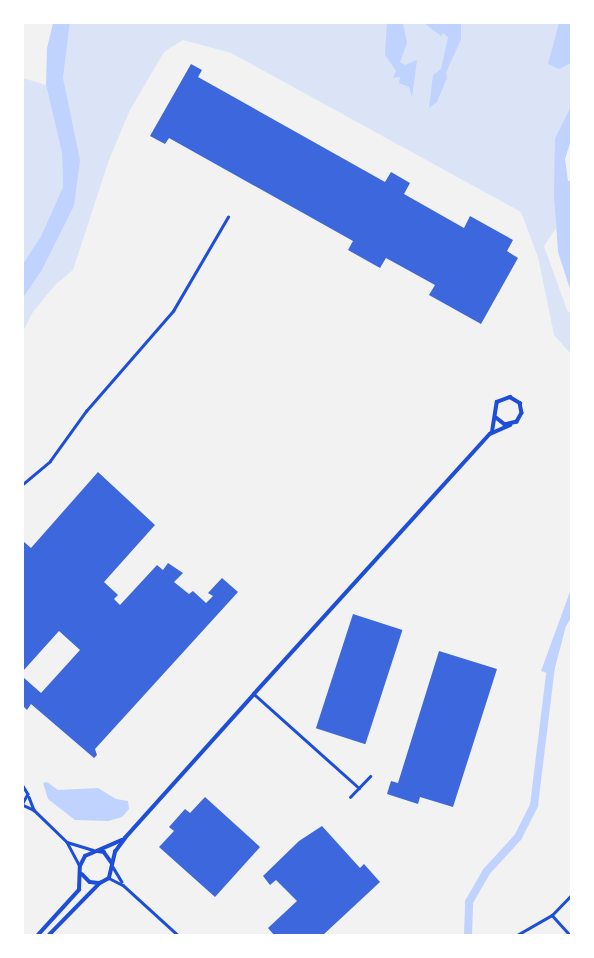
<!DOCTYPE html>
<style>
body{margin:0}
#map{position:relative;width:594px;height:958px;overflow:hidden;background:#f2f2f2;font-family:Georgia,serif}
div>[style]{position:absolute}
.green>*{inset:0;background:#dbe4f7}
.water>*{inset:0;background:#bfd3fe}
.river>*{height:8px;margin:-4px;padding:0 4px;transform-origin:4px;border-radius:4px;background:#bfd3fe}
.building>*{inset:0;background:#3d67dc;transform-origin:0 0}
.minor>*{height:2.5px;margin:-1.25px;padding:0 1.25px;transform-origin:1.25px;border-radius:1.25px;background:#1d4ed8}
.tertiary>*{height:3.5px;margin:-1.75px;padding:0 1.75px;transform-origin:1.75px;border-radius:1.75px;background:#1d4ed8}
span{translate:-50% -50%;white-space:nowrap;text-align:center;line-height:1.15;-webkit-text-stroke:5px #fff;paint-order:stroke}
.frame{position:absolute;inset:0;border:24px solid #fff;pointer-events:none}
</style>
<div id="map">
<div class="green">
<div style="clip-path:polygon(70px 23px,571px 23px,571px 106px,555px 138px,556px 228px,544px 246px,567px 310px,571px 314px,571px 354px,554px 335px,538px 257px,521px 212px,231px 53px,183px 40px,164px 52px,130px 110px,109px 160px,73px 270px,55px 285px,33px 312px,23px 331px,23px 298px,42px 270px,74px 206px,63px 78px)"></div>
<div style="clip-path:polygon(23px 78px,46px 85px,62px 153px,63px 187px,41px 236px,23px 264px)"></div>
</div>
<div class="water">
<div style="clip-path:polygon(53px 23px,70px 23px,63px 78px,80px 160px,74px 206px,42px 270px,23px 298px,23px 264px,41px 236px,63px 187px,62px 153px,46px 85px,47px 48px)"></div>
<div style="clip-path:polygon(387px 23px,403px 23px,407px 43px,400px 62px,405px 65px,417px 60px,412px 97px,409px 87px,399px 83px,400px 77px,393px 78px,396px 71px,385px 55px)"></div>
<div style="clip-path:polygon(424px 23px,461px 23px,461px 39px,446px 73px,447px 78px,437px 102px,429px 108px,433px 75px,441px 69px,448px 37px,443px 33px,441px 36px)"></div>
<div style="clip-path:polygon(559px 23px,571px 23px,571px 63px,559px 69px,548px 64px)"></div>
<div style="clip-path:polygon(571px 106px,571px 140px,565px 159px,568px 181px,571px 181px,571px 292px,558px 252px,554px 195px,555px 138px)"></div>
<div style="clip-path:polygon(571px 589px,571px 618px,566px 626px,553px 675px,541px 671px)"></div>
<div style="clip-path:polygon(47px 782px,58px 790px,98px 788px,116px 799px,128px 801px,129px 809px,122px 817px,108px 821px,75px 820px,48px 799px,43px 783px)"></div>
</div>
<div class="river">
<div style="left:468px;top:935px;width:33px;rotate:-88deg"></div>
<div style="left:469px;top:902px;width:36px;rotate:-60deg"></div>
<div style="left:487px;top:871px;width:46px;rotate:-47.6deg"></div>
<div style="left:518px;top:837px;width:36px;rotate:-63deg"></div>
<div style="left:534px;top:805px;width:140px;rotate:-83deg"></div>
</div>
<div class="building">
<div style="clip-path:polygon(191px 64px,202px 70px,198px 77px,385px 182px,391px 172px,410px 183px,404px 194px,464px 228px,470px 216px,513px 240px,507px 251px,518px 258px,481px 324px,429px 295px,435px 285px,386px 258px,380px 268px,348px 250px,353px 241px,169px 138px,165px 144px,150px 136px)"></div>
<div style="clip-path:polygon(98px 472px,155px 525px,104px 582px,118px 595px,114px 599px,120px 605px,157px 565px,163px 570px,168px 563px,183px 573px,174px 582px,189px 594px,193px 591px,206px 603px,213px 596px,208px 593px,222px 578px,238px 592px,95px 749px,97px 755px,94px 758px,31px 704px,27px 710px,23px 706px,23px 677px,41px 693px,80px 650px,59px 631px,23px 671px,23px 541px,31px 548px)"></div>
<div style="left:353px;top:614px;width:52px;height:120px;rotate:18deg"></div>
<div style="clip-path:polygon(439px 651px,497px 669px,453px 807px,420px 797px,418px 804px,387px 794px,391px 781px,398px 783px)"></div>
<div style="clip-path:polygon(205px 797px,260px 847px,215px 897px,159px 847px,174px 831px,169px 827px,185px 809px,190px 813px)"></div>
<div style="clip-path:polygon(322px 826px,360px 868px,364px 864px,380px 882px,323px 935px,274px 935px,268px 928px,297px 901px,276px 880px,270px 885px,263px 876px,299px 841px)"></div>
</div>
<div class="minor">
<div style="left:23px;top:484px;width:35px;rotate:-40deg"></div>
<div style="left:50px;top:461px;width:62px;rotate:-54.2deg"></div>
<div style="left:86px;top:411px;width:133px;rotate:-49deg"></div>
<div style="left:173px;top:311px;width:109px;rotate:-59.7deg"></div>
<div style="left:254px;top:694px;width:141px;rotate:41.8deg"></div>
<div style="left:23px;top:786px;width:9px;rotate:58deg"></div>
<div style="left:28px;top:794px;width:10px;rotate:119deg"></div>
<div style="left:29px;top:797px;width:14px;rotate:69deg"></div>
<div style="left:350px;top:797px;width:29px;rotate:-46deg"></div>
<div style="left:23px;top:805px;width:12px;rotate:24deg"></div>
<div style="left:34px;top:810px;width:46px;rotate:44.1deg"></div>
<div style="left:67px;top:842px;width:27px;rotate:62deg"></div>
<div style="left:67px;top:842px;width:27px;rotate:17deg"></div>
<div style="left:113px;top:867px;width:17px;rotate:59deg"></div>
<div style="left:109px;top:878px;width:16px;rotate:27deg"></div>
<div style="left:123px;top:885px;width:74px;rotate:42.3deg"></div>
<div style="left:552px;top:915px;width:27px;rotate:48deg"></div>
<div style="left:517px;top:935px;width:40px;rotate:-29.7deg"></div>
<div style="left:552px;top:915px;width:28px;rotate:-46deg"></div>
</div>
<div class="tertiary">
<div style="left:492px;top:432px;width:30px;rotate:-81deg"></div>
<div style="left:497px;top:402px;width:14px;rotate:-21deg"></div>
<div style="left:510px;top:397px;width:12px;rotate:31deg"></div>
<div style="left:520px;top:403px;width:10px;rotate:79deg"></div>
<div style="left:522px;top:413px;width:10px;rotate:119deg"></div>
<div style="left:517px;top:422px;width:12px;rotate:166deg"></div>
<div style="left:505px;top:425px;width:11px;rotate:-142deg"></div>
<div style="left:98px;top:851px;width:6px;rotate:9deg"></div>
<div style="left:104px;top:852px;width:14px;rotate:54deg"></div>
<div style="left:82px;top:874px;width:11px;rotate:45deg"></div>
<div style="left:90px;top:882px;width:8px;rotate:7deg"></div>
<div style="left:38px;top:935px;width:61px;rotate:-47.7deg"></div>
<div style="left:79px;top:890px;width:24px;rotate:-88deg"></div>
<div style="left:80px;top:866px;width:11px;rotate:-63deg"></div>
<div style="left:85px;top:856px;width:40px;rotate:-23.4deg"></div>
<div style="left:49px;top:935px;width:73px;rotate:-45.6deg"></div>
<div style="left:100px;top:883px;width:10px;rotate:-29deg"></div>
<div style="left:109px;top:878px;width:27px;rotate:-77deg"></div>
<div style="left:115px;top:852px;width:17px;rotate:-54deg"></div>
<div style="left:125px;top:838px;width:193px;rotate:-48.1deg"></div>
<div style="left:254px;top:694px;width:351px;rotate:-47.8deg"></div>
<div style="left:490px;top:434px;width:22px;rotate:-24deg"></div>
</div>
<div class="frame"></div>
</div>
